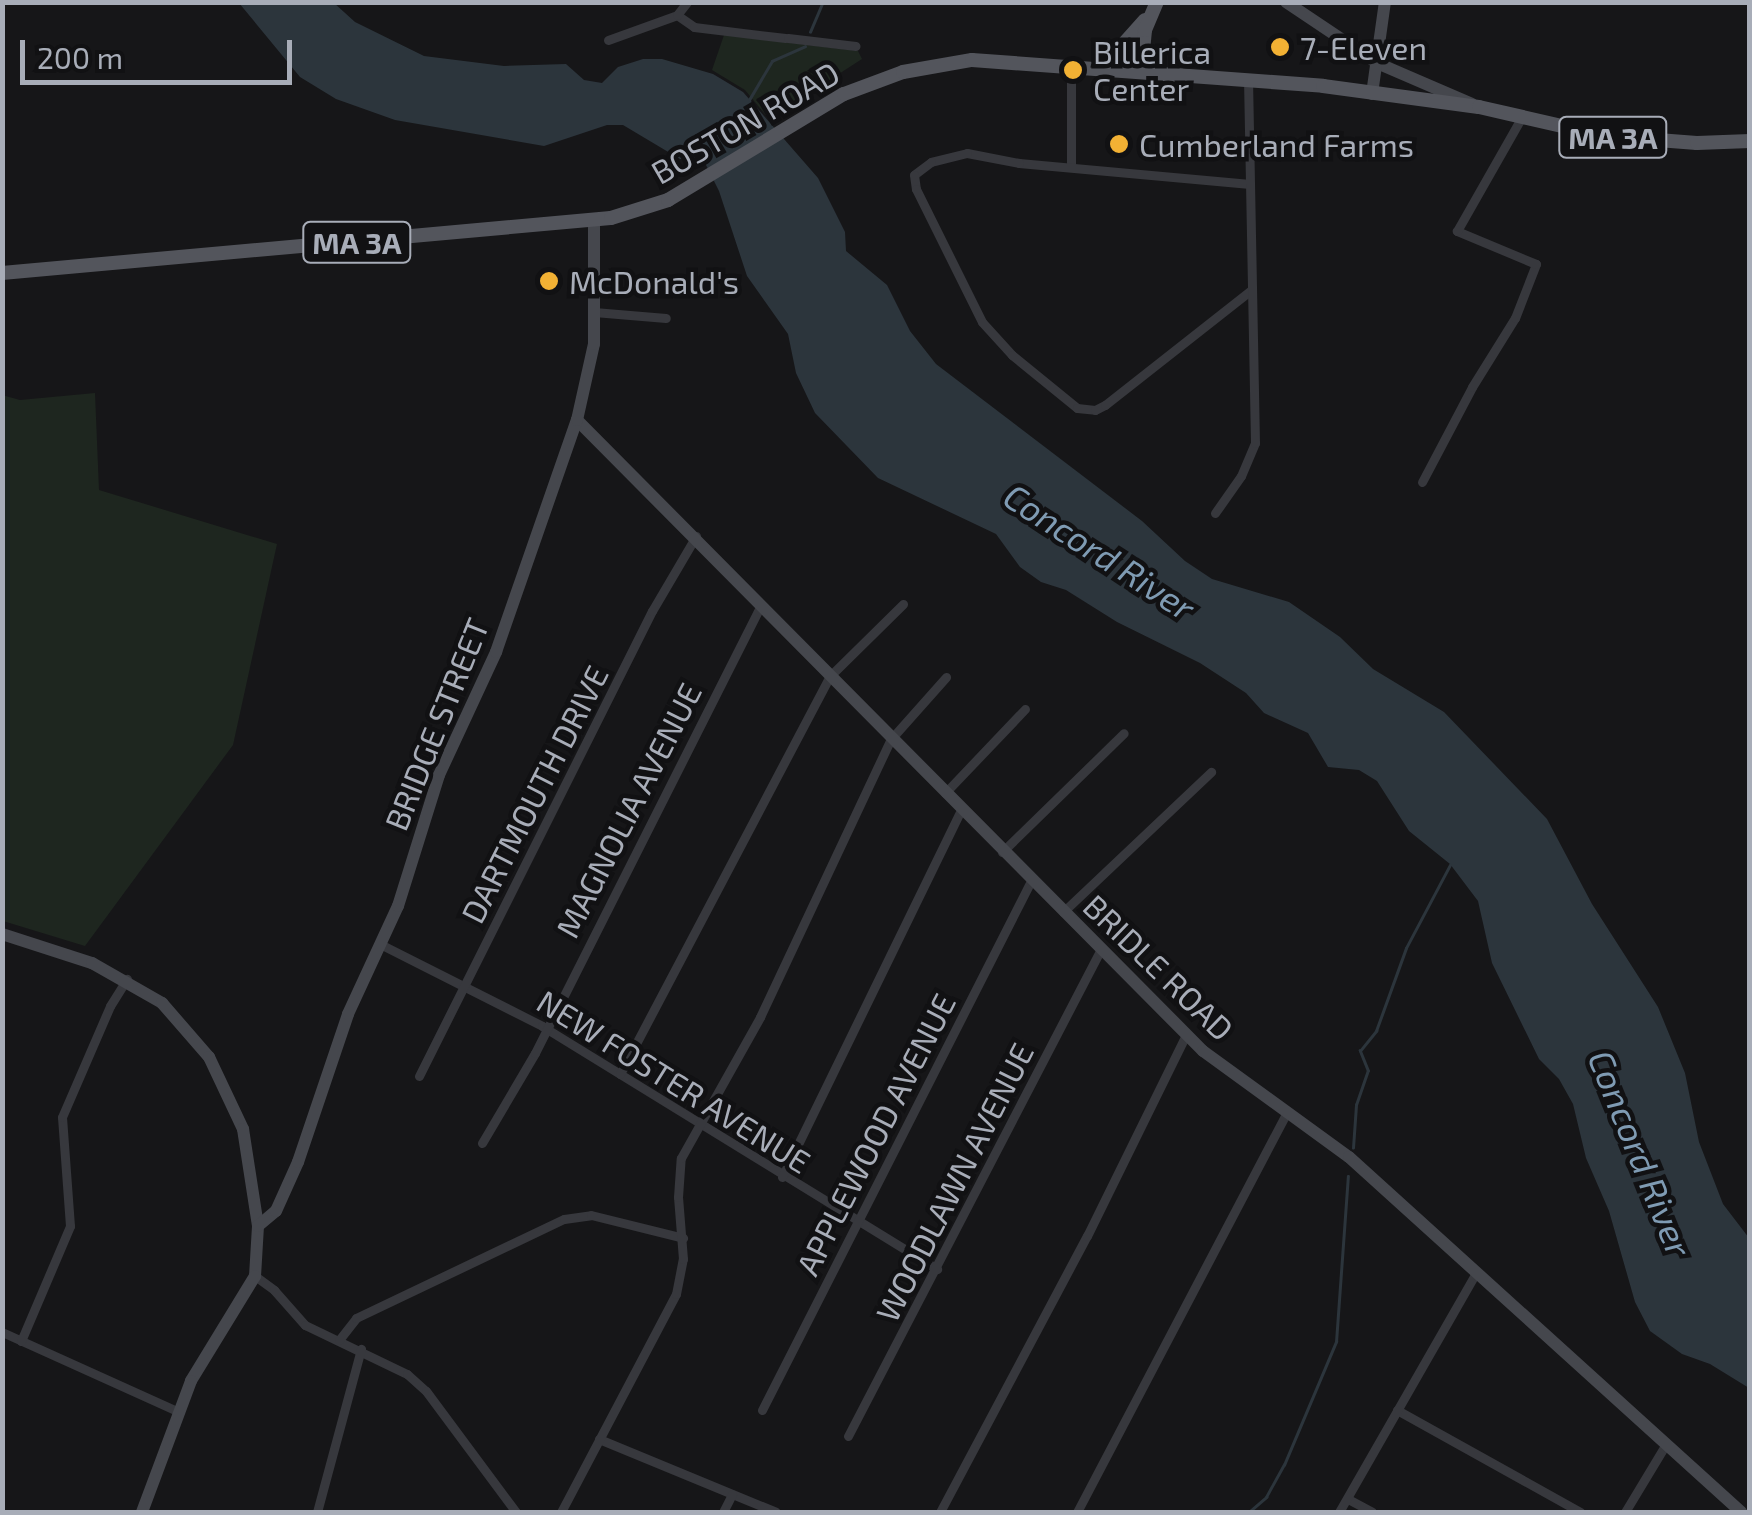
<!DOCTYPE html>
<style>
body{margin:0}
#map{position:relative;width:1752px;height:1515px;overflow:hidden;background:#161618;font-family:"Exo 2",sans-serif}
div>[style]{position:absolute}
.green>*{inset:0;background:#1e261f}
.water>*{inset:0;background:#2c353c}
.stream>*{height:2.5px;margin:-1.25px;padding:0 1.25px;transform-origin:1.25px;border-radius:1.25px;background:#2c353c}
.street>*{height:9px;margin:-4.5px;padding:0 4.5px;transform-origin:4.5px;border-radius:4.5px;background:#37383d}
.secondary>*{height:12px;margin:-6px;padding:0 6px;transform-origin:6px;border-radius:6px;background:#45474d}
.primary>*{height:14px;margin:-7px;padding:0 7px;transform-origin:7px;border-radius:7px;background:#53555c}
.dots>*{width:28px;height:28px;translate:-50% -50%;box-sizing:border-box;border:5px solid #111113;border-radius:50%}
span{translate:-50% -50%;white-space:nowrap;text-align:center;line-height:1.15;-webkit-text-stroke:9px #111113;paint-order:stroke}
.shield-label span{padding:2px 8px;background:#111113;border:2px solid;border-radius:8px;-webkit-text-stroke-width:0}
.shield-label{font-size:30px;color:#a8adb8;font-weight:700}
.poi-label{font-size:32px;color:#a8adb8}
.left{translate:0 -50%;text-align:left}
.street-label{font-size:32px;color:#a8adb8}
.water-label{font-size:35px;color:#7f9bb3;font-style:italic}
.frame{position:absolute;inset:0;border:5px solid #a8adb8;pointer-events:none}
.scale{position:absolute;left:20px;top:40px;width:272px;height:45px;box-sizing:border-box;border:5px solid #a8adb8;border-top:0;padding-left:12px;font-size:30px;line-height:35px;white-space:nowrap;color:#a8adb8;-webkit-text-stroke:8px #111113;paint-order:stroke}
</style>
<div id="map">
<div class="green">
<div style="clip-path:polygon(724px 35px,858px 51px,862px 59px,769px 119px,745px 90px,712px 70px)"></div>
<div style="clip-path:polygon(95px 393px,99px 490px,277px 544px,233px 745px,85px 946px,3px 921px,2px 395px,20px 400px)"></div>
</div>
<div class="water">
<div style="clip-path:polygon(239px 3px,334px 3px,355px 22px,424px 56px,504px 66px,566px 64px,584px 80px,602px 83px,618px 67px,643px 59px,662px 59px,713px 74px,743px 92px,818px 178px,845px 232px,846px 251px,887px 285px,910px 331px,936px 364px,1142px 521px,1185px 561px,1212px 579px,1289px 602px,1340px 637px,1373px 669px,1444px 712px,1547px 819px,1592px 904px,1658px 1007px,1685px 1073px,1699px 1142px,1723px 1204px,1749px 1238px,1749px 1388px,1710px 1364px,1682px 1354px,1650px 1331px,1635px 1302px,1609px 1211px,1586px 1158px,1573px 1104px,1559px 1079px,1539px 1059px,1492px 963px,1478px 901px,1450px 864px,1409px 831px,1377px 781px,1359px 770px,1328px 767px,1308px 733px,1264px 713px,1246px 693px,1200px 663px,1117px 622px,1066px 590px,1041px 582px,1020px 567px,996px 534px,878px 478px,815px 413px,796px 373px,788px 334px,747px 276px,719px 191px,704px 161px,680px 159px,623px 125px,607px 125px,544px 146px,395px 120px,336px 99px,300px 77px)"></div>
</div>
<div class="stream">
<div style="left:810px;top:32px;width:33px;rotate:-67deg"></div>
<div style="left:749px;top:100px;width:45px;rotate:-59.5deg"></div>
<div style="left:772px;top:61px;width:36px;rotate:-24deg"></div>
<div style="left:1353px;top:1148px;width:43px;rotate:-86deg"></div>
<div style="left:1356px;top:1105px;width:36px;rotate:-71deg"></div>
<div style="left:1368px;top:1071px;width:22px;rotate:-112deg"></div>
<div style="left:1360px;top:1051px;width:26px;rotate:-51deg"></div>
<div style="left:1376px;top:1031px;width:88px;rotate:-70.1deg"></div>
<div style="left:1406px;top:948px;width:94px;rotate:-62.1deg"></div>
<div style="left:1249px;top:1512px;width:23px;rotate:-41deg"></div>
<div style="left:1266px;top:1497px;width:37px;rotate:-61deg"></div>
<div style="left:1284px;top:1465px;width:134px;rotate:-67.1deg"></div>
<div style="left:1336px;top:1342px;width:166px;rotate:-85.9deg"></div>
</div>
<div class="street">
<div style="left:677px;top:15px;width:21px;rotate:35deg"></div>
<div style="left:694px;top:27px;width:92px;rotate:6.9deg"></div>
<div style="left:788px;top:38px;width:68px;rotate:6.7deg"></div>
<div style="left:608px;top:40px;width:73px;rotate:-19.9deg"></div>
<div style="left:677px;top:15px;width:16px;rotate:-52deg"></div>
<div style="left:1071px;top:64px;width:103px;rotate:90deg"></div>
<div style="left:1250px;top:184px;width:232px;rotate:-174.8deg"></div>
<div style="left:1019px;top:163px;width:53px;rotate:-169.1deg"></div>
<div style="left:967px;top:153px;width:37px;rotate:166deg"></div>
<div style="left:931px;top:162px;width:21px;rotate:143deg"></div>
<div style="left:914px;top:175px;width:14px;rotate:82deg"></div>
<div style="left:916px;top:189px;width:148px;rotate:63.6deg"></div>
<div style="left:982px;top:322px;width:45px;rotate:47.7deg"></div>
<div style="left:1012px;top:355px;width:84px;rotate:39.2deg"></div>
<div style="left:1077px;top:408px;width:18px;rotate:6deg"></div>
<div style="left:1095px;top:410px;width:11px;rotate:-27deg"></div>
<div style="left:1105px;top:405px;width:186px;rotate:-38.2deg"></div>
<div style="left:594px;top:312px;width:72px;rotate:4.8deg"></div>
<div style="left:1422px;top:482px;width:107px;rotate:-62.2deg"></div>
<div style="left:1472px;top:387px;width:81px;rotate:-58.1deg"></div>
<div style="left:1515px;top:318px;width:58px;rotate:-68.7deg"></div>
<div style="left:1536px;top:264px;width:86px;rotate:-157.3deg"></div>
<div style="left:1457px;top:231px;width:128px;rotate:-60.4deg"></div>
<div style="left:1215px;top:513px;width:45px;rotate:-54.9deg"></div>
<div style="left:1241px;top:476px;width:36px;rotate:-67deg"></div>
<div style="left:1255px;top:443px;width:362px;rotate:-91.1deg"></div>
<div style="left:945px;top:793px;width:116px;rotate:-46.4deg"></div>
<div style="left:1002px;top:852px;width:170px;rotate:-44.3deg"></div>
<div style="left:1063px;top:912px;width:204px;rotate:-43.4deg"></div>
<div style="left:380px;top:944px;width:182px;rotate:26.8deg"></div>
<div style="left:542px;top:1026px;width:464px;rotate:31.6deg"></div>
<div style="left:620px;top:1074px;width:449px;rotate:-62.2deg"></div>
<div style="left:829px;top:677px;width:104px;rotate:-44.6deg"></div>
<div style="left:419px;top:1076px;width:520px;rotate:-63.39deg"></div>
<div style="left:652px;top:611px;width:87px;rotate:-59.6deg"></div>
<div style="left:482px;top:1143px;width:104px;rotate:-59.5deg"></div>
<div style="left:535px;top:1053px;width:502px;rotate:-63.23deg"></div>
<div style="left:782px;top:1177px;width:408px;rotate:-64deg"></div>
<div style="left:255px;top:1276px;width:24px;rotate:36deg"></div>
<div style="left:274px;top:1290px;width:47px;rotate:48.5deg"></div>
<div style="left:305px;top:1325px;width:113px;rotate:25.7deg"></div>
<div style="left:407px;top:1374px;width:25px;rotate:42deg"></div>
<div style="left:426px;top:1391px;width:151px;rotate:53.4deg"></div>
<div style="left:2px;top:1332px;width:192px;rotate:24.3deg"></div>
<div style="left:339px;top:1340px;width:28px;rotate:-52deg"></div>
<div style="left:356px;top:1318px;width:230px;rotate:-25.5deg"></div>
<div style="left:564px;top:1219px;width:27px;rotate:-8deg"></div>
<div style="left:591px;top:1215px;width:95px;rotate:14deg"></div>
<div style="left:21px;top:1341px;width:125px;rotate:-66.9deg"></div>
<div style="left:70px;top:1226px;width:109px;rotate:-94.2deg"></div>
<div style="left:62px;top:1117px;width:121px;rotate:-66.6deg"></div>
<div style="left:110px;top:1006px;width:32px;rotate:-58deg"></div>
<div style="left:762px;top:1410px;width:593px;rotate:-63.05deg"></div>
<div style="left:1397px;top:1410px;width:210px;rotate:29.1deg"></div>
<div style="left:848px;top:1436px;width:549px;rotate:-62.55deg"></div>
<div style="left:599px;top:1439px;width:191px;rotate:22.4deg"></div>
<div style="left:1348px;top:1499px;width:27px;rotate:28deg"></div>
<div style="left:317px;top:1512px;width:169px;rotate:-74.9deg"></div>
<div style="left:561px;top:1512px;width:246px;rotate:-62.2deg"></div>
<div style="left:676px;top:1294px;width:36px;rotate:-79deg"></div>
<div style="left:683px;top:1259px;width:62px;rotate:-94.6deg"></div>
<div style="left:678px;top:1197px;width:39px;rotate:-86deg"></div>
<div style="left:681px;top:1158px;width:162px;rotate:-60.7deg"></div>
<div style="left:760px;top:1017px;width:307px;rotate:-64.8deg"></div>
<div style="left:891px;top:739px;width:83px;rotate:-48.4deg"></div>
<div style="left:723px;top:1512px;width:20px;rotate:-63deg"></div>
<div style="left:940px;top:1512px;width:313px;rotate:-62deg"></div>
<div style="left:1087px;top:1236px;width:224px;rotate:-63.8deg"></div>
<div style="left:1077px;top:1512px;width:450px;rotate:-62.3deg"></div>
<div style="left:1339px;top:1512px;width:275px;rotate:-60.2deg"></div>
<div style="left:1625px;top:1512px;width:79px;rotate:-58.9deg"></div>
</div>
<div class="secondary">
<div style="left:1286px;top:2px;width:110px;rotate:33.8deg"></div>
<div style="left:1377px;top:63px;width:103px;rotate:23.3deg"></div>
<div style="left:1372px;top:94px;width:93px;rotate:-82deg"></div>
<div style="left:577px;top:420px;width:889px;rotate:45.23deg"></div>
<div style="left:1203px;top:1051px;width:180px;rotate:36deg"></div>
<div style="left:1349px;top:1157px;width:529px;rotate:42.16deg"></div>
<div style="left:2px;top:934px;width:95px;rotate:17.9deg"></div>
<div style="left:92px;top:963px;width:81px;rotate:29.7deg"></div>
<div style="left:162px;top:1003px;width:72px;rotate:49deg"></div>
<div style="left:209px;top:1057px;width:80px;rotate:64.7deg"></div>
<div style="left:243px;top:1129px;width:98px;rotate:81.2deg"></div>
<div style="left:258px;top:1226px;width:50px;rotate:93.4deg"></div>
<div style="left:255px;top:1276px;width:123px;rotate:121.4deg"></div>
<div style="left:191px;top:1381px;width:140px;rotate:110.5deg"></div>
<div style="left:258px;top:1226px;width:23px;rotate:-40deg"></div>
<div style="left:276px;top:1211px;width:54px;rotate:-65.8deg"></div>
<div style="left:298px;top:1162px;width:156px;rotate:-71.3deg"></div>
<div style="left:348px;top:1014px;width:119px;rotate:-65.2deg"></div>
<div style="left:398px;top:906px;width:137px;rotate:-72.6deg"></div>
<div style="left:439px;top:775px;width:136px;rotate:-65.1deg"></div>
<div style="left:496px;top:652px;width:246px;rotate:-70.8deg"></div>
<div style="left:577px;top:420px;width:78px;rotate:-77.4deg"></div>
<div style="left:594px;top:344px;width:124px;rotate:-90deg"></div>
</div>
<div class="primary">
<div style="left:1103px;top:67px;width:63px;rotate:-48.2deg"></div>
<div style="left:1141px;top:71px;width:41px;rotate:-84.4deg"></div>
<div style="left:1145px;top:30px;width:30px;rotate:-67deg"></div>
<div style="left:2px;top:273px;width:611px;rotate:-5.16deg"></div>
<div style="left:611px;top:218px;width:60px;rotate:-17.5deg"></div>
<div style="left:668px;top:200px;width:205px;rotate:-31.1deg"></div>
<div style="left:844px;top:94px;width:63px;rotate:-20.4deg"></div>
<div style="left:903px;top:72px;width:70px;rotate:-9.9deg"></div>
<div style="left:972px;top:60px;width:352px;rotate:4.2deg"></div>
<div style="left:1323px;top:86px;width:157px;rotate:7.7deg"></div>
<div style="left:1479px;top:107px;width:130px;rotate:12.9deg"></div>
<div style="left:1606px;top:136px;width:91px;rotate:4.4deg"></div>
<div style="left:1697px;top:143px;width:53px;rotate:-2.2deg"></div>
</div>
<div class="dots">
<div style="left:1280px;top:47px;background:#f2b134"></div>
<div style="left:1073px;top:70px;background:#f2b134"></div>
<div style="left:1119px;top:144px;background:#f2b134"></div>
<div style="left:549px;top:281px;background:#f2b134"></div>
</div>
<div class="shield-label">
<span style="left:1613px;top:137px">MA 3A</span>
<span style="left:357px;top:242px">MA 3A</span>
</div>
<div class="poi-label">
<span class="left" style="left:1300px;top:47px">7-Eleven</span>
<span class="left" style="left:1093px;top:70px">Billerica<br>Center</span>
<span class="left" style="left:1139px;top:144px">Cumberland Farms</span>
<span class="left" style="left:569px;top:281px">McDonald's</span>
</div>
<div class="street-label">
<span style="left:745px;top:122px;rotate:-30deg">BOSTON ROAD</span>
<span style="left:436px;top:724px;rotate:-68deg">BRIDGE STREET</span>
<span style="left:534px;top:794px;rotate:-63deg">DARTMOUTH DRIVE</span>
<span style="left:628px;top:810px;rotate:-63deg">MAGNOLIA AVENUE</span>
<span style="left:1159px;top:967px;rotate:44deg">BRIDLE ROAD</span>
<span style="left:674px;top:1081px;rotate:32deg">NEW FOSTER AVENUE</span>
<span style="left:875px;top:1134px;rotate:-63deg">APPLEWOOD AVENUE</span>
<span style="left:954px;top:1182px;rotate:-63deg">WOODLAWN AVENUE</span>
</div>
<div class="water-label">
<span style="left:1100px;top:551px;rotate:33deg">Concord River</span>
<span style="left:1641px;top:1153px;rotate:68deg">Concord River</span>
</div>
<div class="frame"></div>
<div class="scale">200 m</div>
</div>
